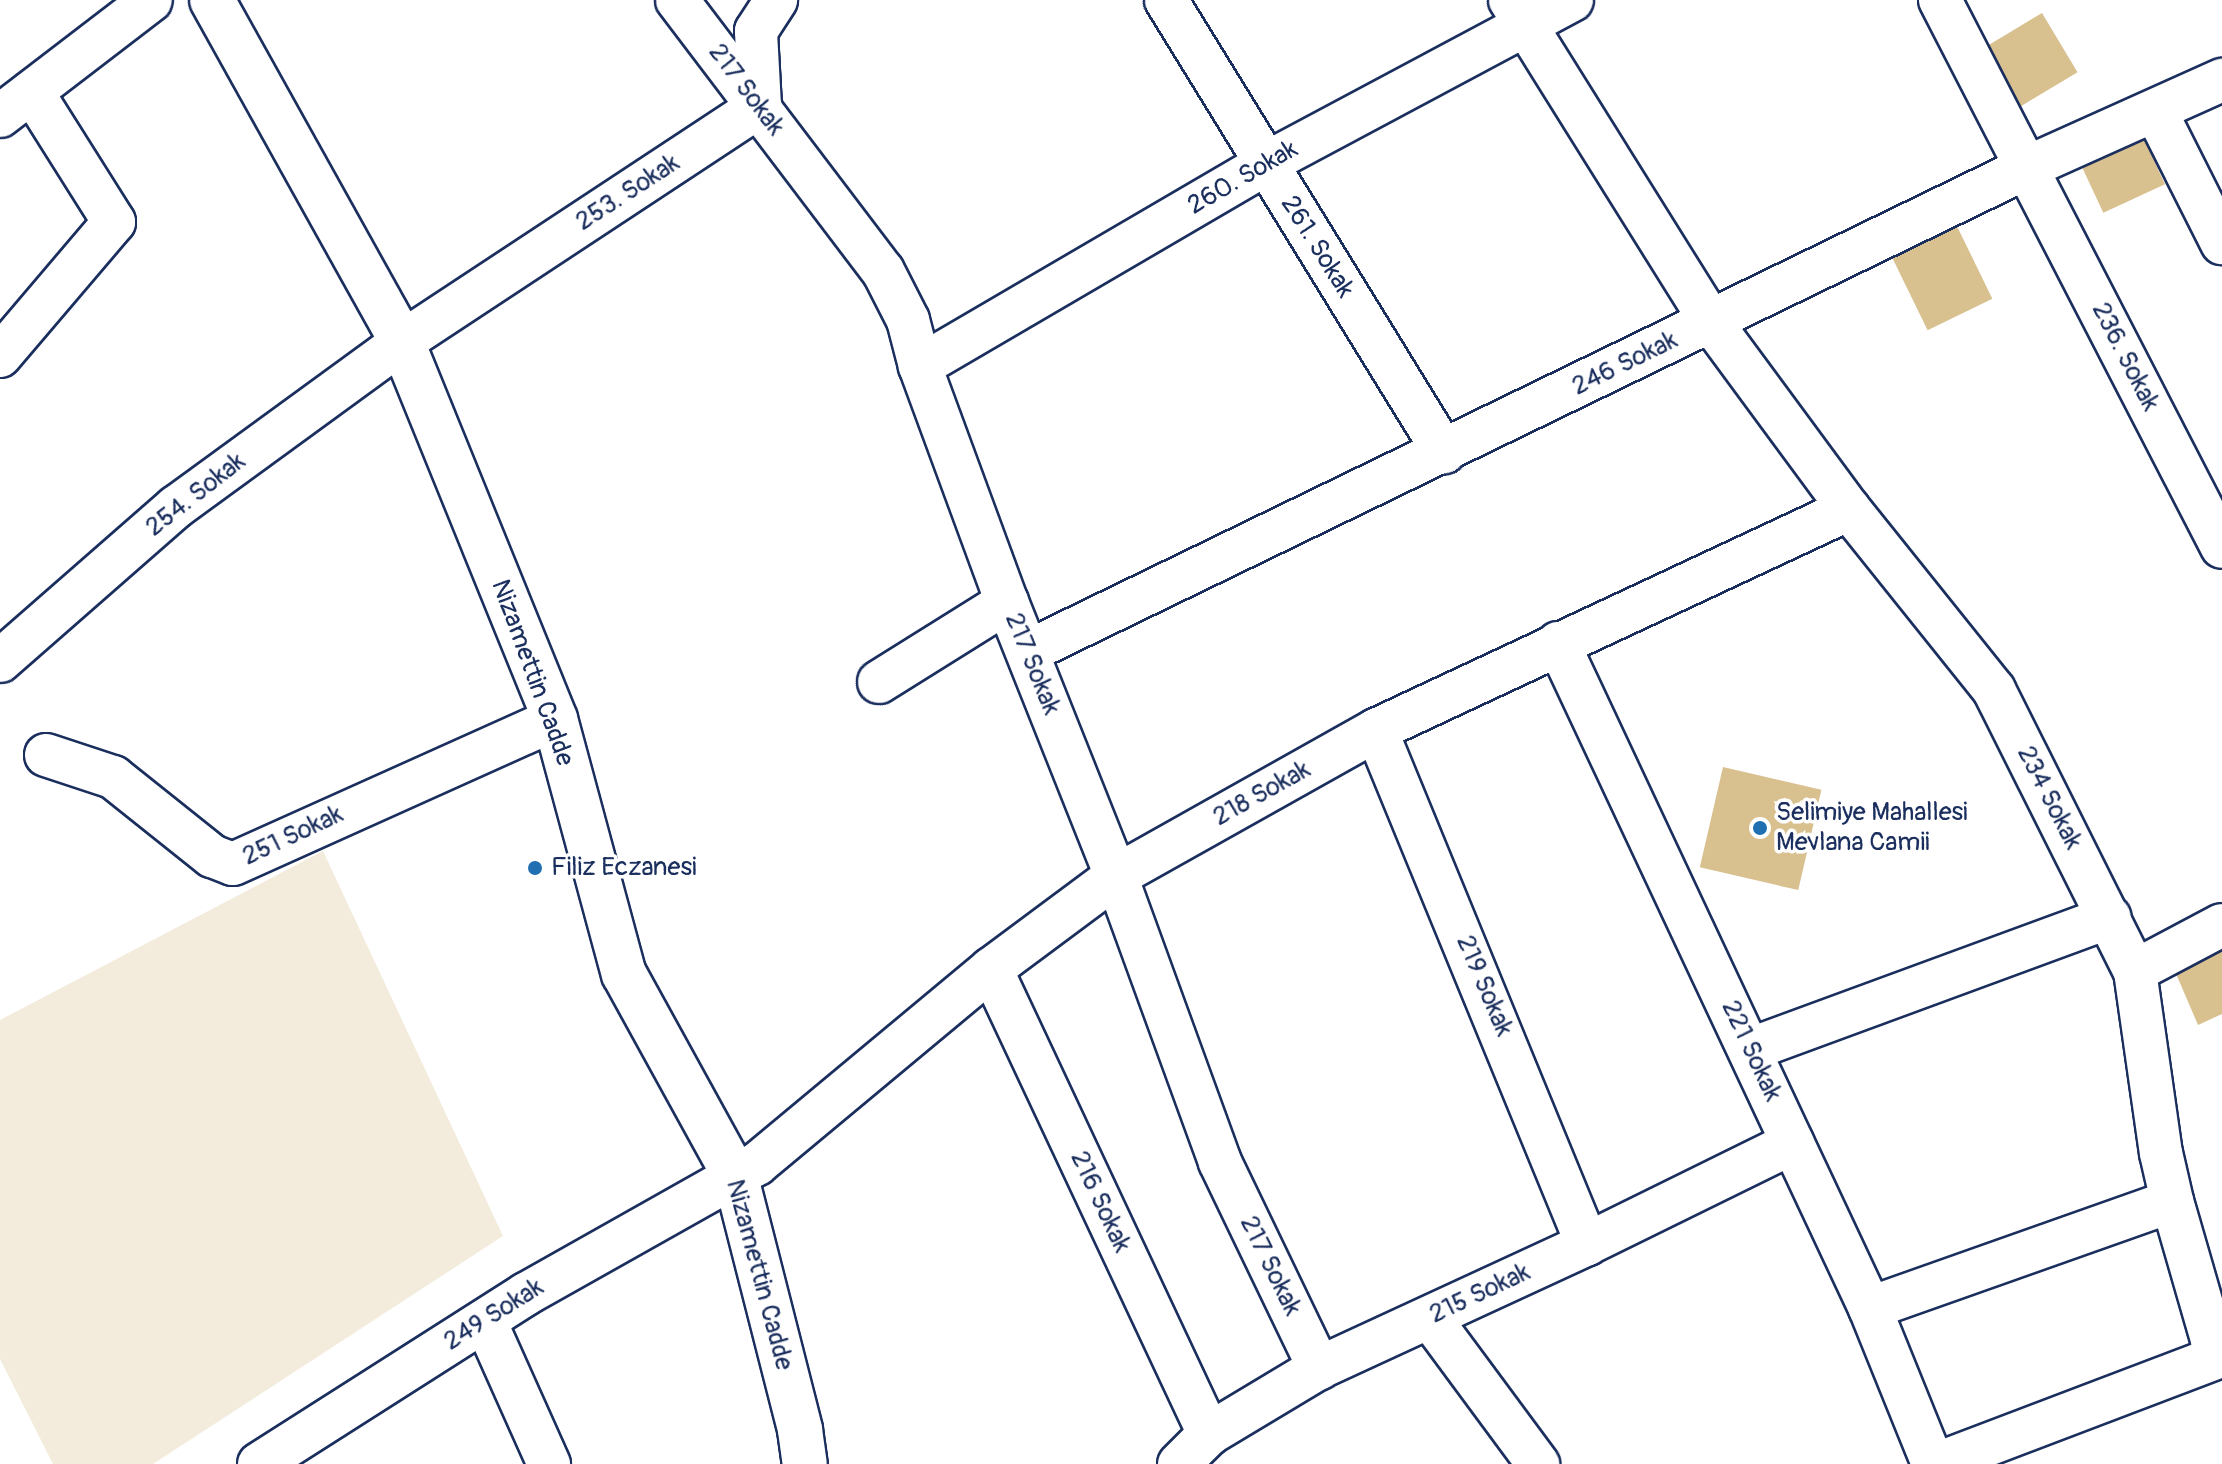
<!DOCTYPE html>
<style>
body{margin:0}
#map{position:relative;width:2222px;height:1464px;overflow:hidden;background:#fff;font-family:Pangolin,sans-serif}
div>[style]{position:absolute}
.built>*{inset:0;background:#f3ecdd}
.building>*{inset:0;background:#d8c08f;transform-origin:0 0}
.roads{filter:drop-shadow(2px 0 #1b2f5e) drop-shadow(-2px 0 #1b2f5e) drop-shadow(0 2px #1b2f5e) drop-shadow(0 -2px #1b2f5e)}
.street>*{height:42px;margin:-21px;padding:0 21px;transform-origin:21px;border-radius:21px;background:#fff}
.secondary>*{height:44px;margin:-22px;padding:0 22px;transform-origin:22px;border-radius:22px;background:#fff}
.dots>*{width:22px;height:22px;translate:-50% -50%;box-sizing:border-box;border:4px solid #fff;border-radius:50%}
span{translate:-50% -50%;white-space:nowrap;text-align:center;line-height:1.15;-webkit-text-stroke:7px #fff;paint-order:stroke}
.street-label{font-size:26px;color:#1b2f5e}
.poi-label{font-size:26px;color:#1b2f5e}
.left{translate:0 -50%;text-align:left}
</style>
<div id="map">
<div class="built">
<div style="clip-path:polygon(323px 851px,503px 1236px,153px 1464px,53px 1464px,0 1359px,0 1020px)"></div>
</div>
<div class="building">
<div style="left:2042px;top:13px;width:69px;height:67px;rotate:59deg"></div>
<div style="left:2143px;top:137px;width:52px;height:68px;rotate:65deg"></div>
<div style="left:1952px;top:216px;width:92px;height:72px;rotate:64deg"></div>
<div style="left:1723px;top:767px;width:101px;height:103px;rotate:13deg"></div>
<div style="clip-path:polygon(2222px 949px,2222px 1014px,2198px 1025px,2174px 969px)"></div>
</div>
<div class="roads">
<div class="street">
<div style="left:677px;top:0;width:340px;rotate:52.8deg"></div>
<div style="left:883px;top:271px;width:55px;rotate:63deg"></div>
<div style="left:908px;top:320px;width:48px;rotate:75.4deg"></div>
<div style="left:920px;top:366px;width:252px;rotate:69.8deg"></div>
<div style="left:1007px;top:602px;width:295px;rotate:68.3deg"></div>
<div style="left:1116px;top:876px;width:304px;rotate:70deg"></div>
<div style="left:1220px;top:1162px;width:229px;rotate:64.3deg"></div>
<div style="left:1166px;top:0;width:531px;rotate:58.41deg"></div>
<div style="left:1510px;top:0;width:380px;rotate:58deg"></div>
<div style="left:1711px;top:322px;width:232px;rotate:53.6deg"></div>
<div style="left:1849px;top:509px;width:232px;rotate:51.3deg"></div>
<div style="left:1994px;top:690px;width:314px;rotate:63.4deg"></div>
<div style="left:2135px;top:971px;width:184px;rotate:81.9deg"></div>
<div style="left:2161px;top:1153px;width:49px;rotate:77.1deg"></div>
<div style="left:2172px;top:1201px;width:145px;rotate:73.9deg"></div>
<div style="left:2212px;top:1340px;width:13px;rotate:42deg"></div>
<div style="left:1940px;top:0;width:615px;rotate:62.73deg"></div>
<div style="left:2156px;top:112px;width:147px;rotate:63.3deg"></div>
<div style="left:0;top:116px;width:190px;rotate:-37.5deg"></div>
<div style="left:0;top:356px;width:176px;rotate:-49.6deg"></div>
<div style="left:114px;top:222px;width:154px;rotate:-122.2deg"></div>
<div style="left:920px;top:366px;width:400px;rotate:-30.3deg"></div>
<div style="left:1265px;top:164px;width:348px;rotate:-28.1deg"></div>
<div style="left:1558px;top:643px;width:735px;rotate:64.87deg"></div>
<div style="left:1870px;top:1308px;width:168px;rotate:68deg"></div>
<div style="left:1029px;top:651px;width:1110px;rotate:-25.85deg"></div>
<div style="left:2028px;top:167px;width:213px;rotate:-24.2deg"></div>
<div style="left:0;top:661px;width:234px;rotate:-41.2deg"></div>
<div style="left:176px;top:507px;width:280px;rotate:-36.1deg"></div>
<div style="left:402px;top:342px;width:429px;rotate:-33.4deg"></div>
<div style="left:760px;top:106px;width:75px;rotate:-93.1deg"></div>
<div style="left:756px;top:31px;width:37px;rotate:-57deg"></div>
<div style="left:879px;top:682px;width:151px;rotate:-32deg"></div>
<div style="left:1376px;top:730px;width:556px;rotate:67.68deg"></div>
<div style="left:46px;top:755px;width:71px;rotate:18.2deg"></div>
<div style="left:113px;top:777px;width:127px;rotate:38.6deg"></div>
<div style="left:212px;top:856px;width:22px;rotate:21deg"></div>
<div style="left:233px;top:864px;width:353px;rotate:-24.2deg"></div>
<div style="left:991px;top:969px;width:514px;rotate:64.88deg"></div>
<div style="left:2135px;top:971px;width:98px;rotate:-27.9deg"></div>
<div style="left:1751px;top:1049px;width:382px;rotate:-20.2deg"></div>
<div style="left:1870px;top:1308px;width:320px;rotate:-19.5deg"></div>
<div style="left:1430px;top:1318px;width:182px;rotate:53.5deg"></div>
<div style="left:485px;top:1321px;width:157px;rotate:65.9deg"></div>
<div style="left:259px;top:1464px;width:317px;rotate:-32.5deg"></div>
<div style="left:526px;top:1294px;width:265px;rotate:-29.4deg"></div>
<div style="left:757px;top:1164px;width:305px;rotate:-39.8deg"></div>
<div style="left:991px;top:969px;width:156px;rotate:-36.6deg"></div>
<div style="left:1116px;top:876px;width:298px;rotate:-29.3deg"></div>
<div style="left:1376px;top:730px;width:522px;rotate:-25.04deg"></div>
<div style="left:1179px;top:1464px;width:42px;rotate:-45deg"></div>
<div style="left:1209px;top:1434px;width:128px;rotate:-31deg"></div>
<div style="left:1319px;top:1368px;width:295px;rotate:-24.8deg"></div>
<div style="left:1587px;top:1244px;width:229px;rotate:-26.2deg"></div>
<div style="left:1937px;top:1464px;width:305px;rotate:-20.8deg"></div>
</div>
<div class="secondary">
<div style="left:212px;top:0;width:391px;rotate:60.9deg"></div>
<div style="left:402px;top:342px;width:407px;rotate:67.9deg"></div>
<div style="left:555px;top:719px;width:264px;rotate:74.9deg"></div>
<div style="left:624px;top:974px;width:233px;rotate:61.2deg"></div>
<div style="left:736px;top:1178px;width:260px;rotate:75.7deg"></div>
<div style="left:800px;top:1430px;width:34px;rotate:82deg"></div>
</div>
</div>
<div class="dots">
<div style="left:1760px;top:828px;background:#1f6fb2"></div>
<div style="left:535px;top:868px;background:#1f6fb2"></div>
</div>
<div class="street-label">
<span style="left:746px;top:90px;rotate:53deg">217 Sokak</span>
<span style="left:1243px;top:178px;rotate:-30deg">260. Sokak</span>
<span style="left:628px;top:193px;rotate:-33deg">253. Sokak</span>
<span style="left:1317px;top:247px;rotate:58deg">261. Sokak</span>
<span style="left:2125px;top:357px;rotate:63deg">236. Sokak</span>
<span style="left:1625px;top:364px;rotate:-26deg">246 Sokak</span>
<span style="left:196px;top:495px;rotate:-38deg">254. Sokak</span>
<span style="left:1032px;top:664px;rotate:68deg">217 Sokak</span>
<span style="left:532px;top:673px;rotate:70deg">Nizamettin Cadde</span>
<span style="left:1262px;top:794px;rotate:-29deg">218 Sokak</span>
<span style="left:2049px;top:798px;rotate:63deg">234 Sokak</span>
<span style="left:293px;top:836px;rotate:-25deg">251 Sokak</span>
<span style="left:1484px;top:986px;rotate:67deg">219 Sokak</span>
<span style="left:1751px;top:1051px;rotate:65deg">221 Sokak</span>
<span style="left:1100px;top:1202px;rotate:65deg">216 Sokak</span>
<span style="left:1270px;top:1266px;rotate:64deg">217 Sokak</span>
<span style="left:759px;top:1275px;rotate:75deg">Nizamettin Cadde</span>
<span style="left:1480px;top:1294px;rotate:-25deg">215 Sokak</span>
<span style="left:494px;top:1315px;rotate:-32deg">249 Sokak</span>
</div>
<div class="poi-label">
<span class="left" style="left:1776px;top:828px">Selimiye Mahallesi<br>Mevlana Camii</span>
<span class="left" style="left:551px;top:868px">Filiz Eczanesi</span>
</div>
</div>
